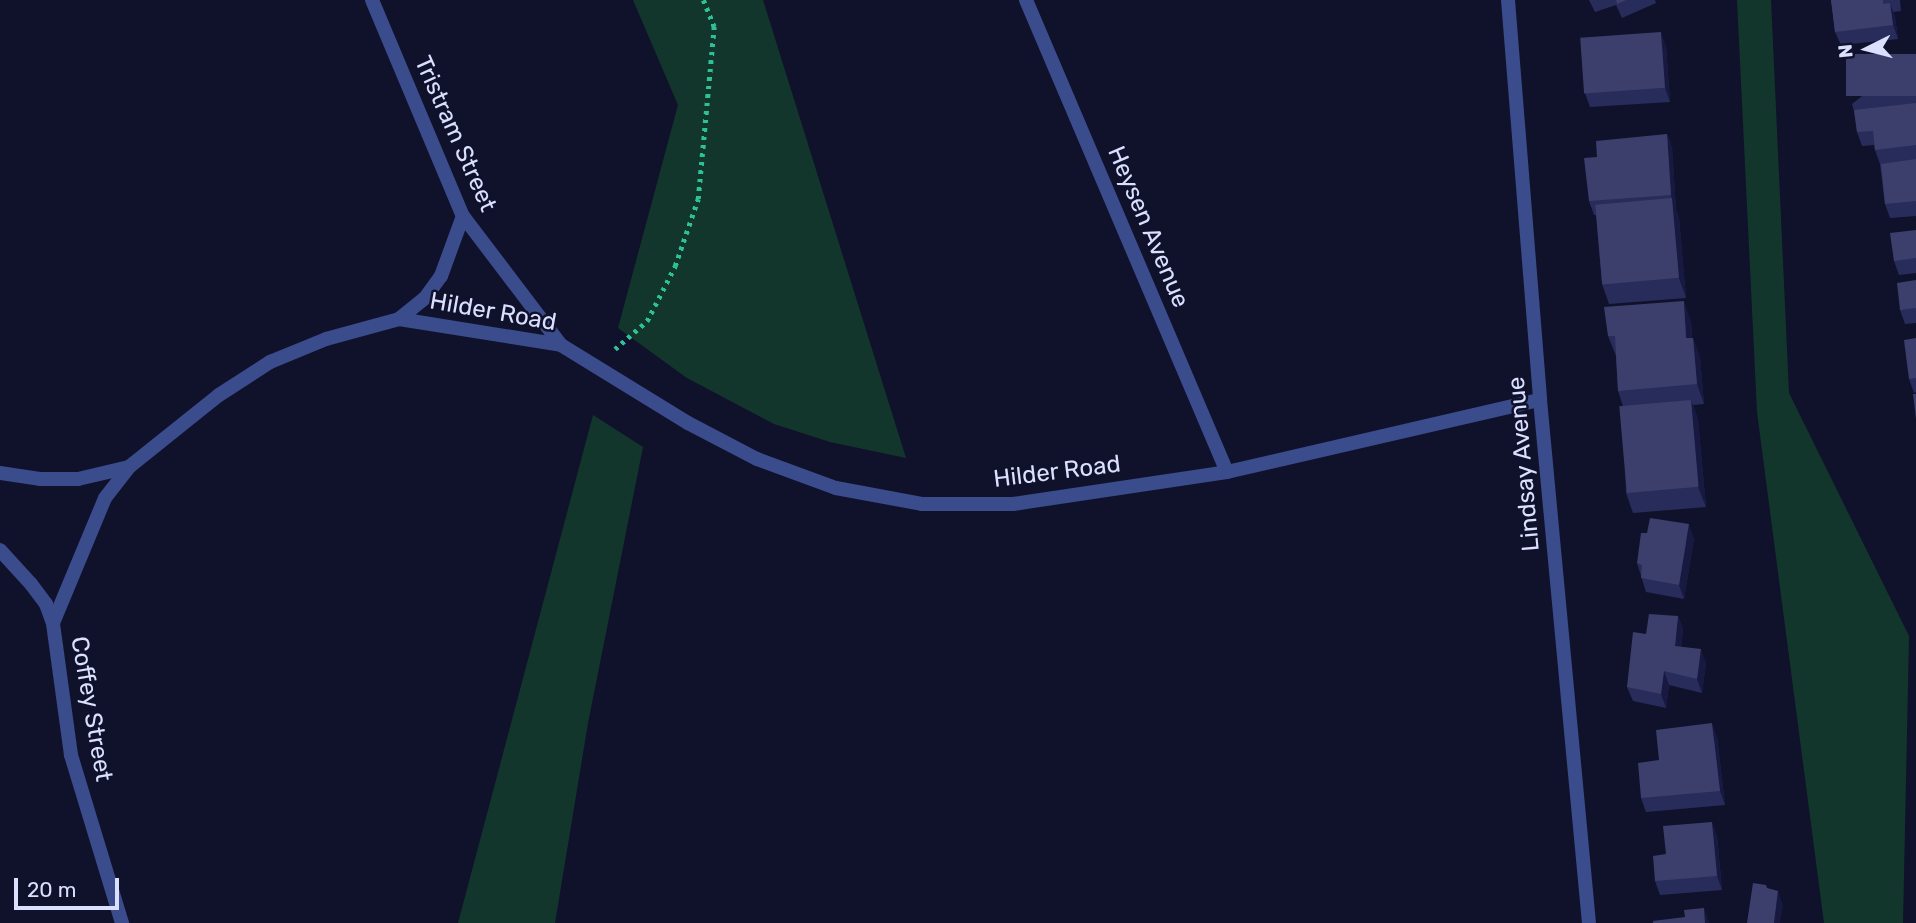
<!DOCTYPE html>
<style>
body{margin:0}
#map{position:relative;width:1916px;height:923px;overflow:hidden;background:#10122c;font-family:Rubik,sans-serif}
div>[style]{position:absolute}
.green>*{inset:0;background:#13362c}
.path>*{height:4.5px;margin-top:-2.25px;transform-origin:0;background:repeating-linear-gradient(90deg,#2cc293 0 3.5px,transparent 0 8.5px)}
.minor>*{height:14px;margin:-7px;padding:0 7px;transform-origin:7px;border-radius:7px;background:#3a4c8c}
.wall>*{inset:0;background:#282c5a}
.shaded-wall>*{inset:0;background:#171940}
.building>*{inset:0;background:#3c3f6c;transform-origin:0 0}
span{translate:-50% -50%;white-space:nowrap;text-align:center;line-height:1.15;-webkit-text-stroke:5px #10122c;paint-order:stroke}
.street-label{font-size:24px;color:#dbe0ff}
.north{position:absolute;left:1832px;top:14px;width:70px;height:70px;-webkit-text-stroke:5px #10122c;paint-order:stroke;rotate:264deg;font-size:19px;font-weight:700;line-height:28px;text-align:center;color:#dbe0ff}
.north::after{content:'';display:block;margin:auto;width:24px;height:32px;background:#dbe0ff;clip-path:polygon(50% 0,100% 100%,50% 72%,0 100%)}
.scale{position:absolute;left:14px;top:878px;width:105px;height:32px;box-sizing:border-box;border:4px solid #dbe0ff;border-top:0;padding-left:9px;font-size:21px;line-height:24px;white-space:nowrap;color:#dbe0ff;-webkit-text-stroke:5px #10122c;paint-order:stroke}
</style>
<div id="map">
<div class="green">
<div style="clip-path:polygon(633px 0,763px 0,906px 458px,830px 442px,774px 424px,687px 378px,618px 328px,678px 105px)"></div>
<div style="clip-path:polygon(1737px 0,1771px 0,1789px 393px,1909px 636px,1903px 923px,1824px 923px,1757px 412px)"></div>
<div style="clip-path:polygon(593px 415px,643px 447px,588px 723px,555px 923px,458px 923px)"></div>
</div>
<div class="path">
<div style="left:615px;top:349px;width:43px;rotate:-41.2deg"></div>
<div style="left:647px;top:321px;width:62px;rotate:-63deg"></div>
<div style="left:675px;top:266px;width:71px;rotate:-71.1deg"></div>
<div style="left:698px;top:199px;width:173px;rotate:-84.7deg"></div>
<div style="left:714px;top:27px;width:29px;rotate:-112deg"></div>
</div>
<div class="minor">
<div style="left:372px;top:0;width:234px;rotate:67.2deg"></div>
<div style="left:463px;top:216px;width:162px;rotate:52.8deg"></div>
<div style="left:1026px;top:0;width:513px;rotate:66.93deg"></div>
<div style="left:1508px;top:0;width:401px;rotate:85.4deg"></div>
<div style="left:1540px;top:400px;width:525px;rotate:84.65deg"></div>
<div style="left:399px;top:319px;width:164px;rotate:9.1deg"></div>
<div style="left:561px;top:345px;width:149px;rotate:31.6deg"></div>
<div style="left:688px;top:423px;width:78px;rotate:27.6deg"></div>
<div style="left:757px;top:459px;width:84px;rotate:20.2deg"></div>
<div style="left:836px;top:488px;width:87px;rotate:10.5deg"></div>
<div style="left:922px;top:504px;width:91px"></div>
<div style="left:1013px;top:504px;width:216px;rotate:-8.5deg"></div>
<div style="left:1227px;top:472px;width:321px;rotate:-13deg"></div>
<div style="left:0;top:473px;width:40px;rotate:8.5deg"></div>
<div style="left:40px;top:479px;width:38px"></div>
<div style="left:78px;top:479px;width:52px;rotate:-13.2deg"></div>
<div style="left:129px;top:467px;width:115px;rotate:-38.7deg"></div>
<div style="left:219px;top:395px;width:61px;rotate:-32.9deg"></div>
<div style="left:270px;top:362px;width:61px;rotate:-22.3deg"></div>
<div style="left:326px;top:339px;width:76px;rotate:-15.3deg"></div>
<div style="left:399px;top:319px;width:33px;rotate:-39deg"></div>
<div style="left:425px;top:298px;width:27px;rotate:-54deg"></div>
<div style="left:441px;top:276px;width:64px;rotate:-69.9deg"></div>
<div style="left:0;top:550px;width:46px;rotate:47.6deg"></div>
<div style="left:31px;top:584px;width:25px;rotate:53deg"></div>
<div style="left:46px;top:604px;width:20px;rotate:70deg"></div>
<div style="left:122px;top:923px;width:176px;rotate:-106.9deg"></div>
<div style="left:71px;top:755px;width:133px;rotate:-97.8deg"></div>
<div style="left:53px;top:623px;width:135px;rotate:-67.4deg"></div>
<div style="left:105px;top:498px;width:39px;rotate:-52deg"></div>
</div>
<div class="wall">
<div style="clip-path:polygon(1589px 0,1655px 0,1656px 3px,1622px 18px,1616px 5px,1595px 12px)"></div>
<div style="clip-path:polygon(1831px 0,1900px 0,1901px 11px,1893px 12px,1895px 17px,1898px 39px,1841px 45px,1835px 32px)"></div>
<div style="clip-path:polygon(1666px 46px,1670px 102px,1590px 107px,1585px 93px)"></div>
<div style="clip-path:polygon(1916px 54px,1916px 216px,1890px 218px,1885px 204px,1880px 164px,1875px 150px,1874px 145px,1862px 146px,1857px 132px,1854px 111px,1852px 104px)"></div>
<div style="clip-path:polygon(1667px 134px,1672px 148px,1676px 209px,1679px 218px,1686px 298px,1609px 304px,1602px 284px,1596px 215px,1594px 215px,1589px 201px,1597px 157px)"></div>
<div style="clip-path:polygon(1916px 230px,1916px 273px,1899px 275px,1894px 261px)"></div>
<div style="clip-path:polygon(1916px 280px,1916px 323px,1905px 324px,1900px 310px)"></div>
<div style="clip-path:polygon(1691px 321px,1692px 338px,1693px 338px,1700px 358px,1704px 404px,1693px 405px,1698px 420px,1706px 507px,1633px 513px,1626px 493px,1623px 406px,1618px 391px,1616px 356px,1608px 336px)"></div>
<div style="clip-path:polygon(1916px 338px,1916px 392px,1914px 393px,1909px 379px)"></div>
<div style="clip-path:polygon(1694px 538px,1684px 599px,1646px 592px,1637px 563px)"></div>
<div style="clip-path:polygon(1678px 616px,1683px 630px,1681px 647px,1706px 663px,1702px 693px,1669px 685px,1666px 708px,1633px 701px,1627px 687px,1646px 634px)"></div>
<div style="clip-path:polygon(1717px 737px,1725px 805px,1646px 812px,1641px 798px,1659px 760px)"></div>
<div style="clip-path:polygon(1717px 836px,1722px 890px,1660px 895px,1655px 881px,1666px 854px)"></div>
</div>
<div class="shaded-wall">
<div style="clip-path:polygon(1890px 3px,1895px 17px,1898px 39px,1893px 25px)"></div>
<div style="clip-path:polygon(1661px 32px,1666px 46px,1670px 102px,1665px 88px)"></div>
<div style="clip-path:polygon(1667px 134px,1672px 148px,1676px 209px,1679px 218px,1686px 298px,1679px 278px,1671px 195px)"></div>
<div style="clip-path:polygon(1684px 301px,1691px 321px,1693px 358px,1686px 338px)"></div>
<div style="clip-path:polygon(1693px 338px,1700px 358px,1704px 404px,1697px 384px)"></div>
<div style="clip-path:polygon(1691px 400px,1698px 420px,1706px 507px,1698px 487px)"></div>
<div style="clip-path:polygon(1689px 524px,1694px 538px,1684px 599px,1679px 585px)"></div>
<div style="clip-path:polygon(1678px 616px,1683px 630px,1680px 660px,1675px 646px)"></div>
<div style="clip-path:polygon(1701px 649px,1706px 663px,1702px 693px,1697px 679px)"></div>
<div style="clip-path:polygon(1664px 671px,1669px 685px,1666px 708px,1661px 694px)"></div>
<div style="clip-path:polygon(1712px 723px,1717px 737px,1725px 805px,1720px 791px)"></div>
<div style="clip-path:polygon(1712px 822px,1717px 836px,1722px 890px,1717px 876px)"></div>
<div style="clip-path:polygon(1778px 891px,1783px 905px,1780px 923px,1774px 923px)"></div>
<div style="clip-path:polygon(1704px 908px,1709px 922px,1709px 923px,1705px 923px)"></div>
</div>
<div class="building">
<div style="clip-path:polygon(1616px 0,1626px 0,1617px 4px)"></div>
<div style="clip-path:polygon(1831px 0,1883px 0,1883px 4px,1890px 3px,1893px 25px,1835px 32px)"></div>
<div style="left:1661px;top:32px;width:56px;height:81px;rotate:86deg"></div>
<div style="left:1916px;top:54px;width:42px;height:70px;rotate:90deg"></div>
<div style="clip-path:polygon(1916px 103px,1916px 145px,1875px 150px,1873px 131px,1857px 132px,1854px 110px)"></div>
<div style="clip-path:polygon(1667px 134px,1671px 195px,1589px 201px,1584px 158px,1597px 157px,1596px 141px)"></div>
<div style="clip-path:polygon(1916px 159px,1916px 201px,1885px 204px,1881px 164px)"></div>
<div style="left:1672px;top:198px;width:80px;height:77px;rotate:85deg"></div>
<div style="clip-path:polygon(1916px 230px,1916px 258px,1894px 261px,1890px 233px)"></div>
<div style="clip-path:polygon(1916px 280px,1916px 308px,1900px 310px,1897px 283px)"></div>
<div style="clip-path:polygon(1684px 301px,1686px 338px,1693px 338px,1697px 384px,1618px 391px,1615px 336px,1608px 336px,1604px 307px)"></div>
<div style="clip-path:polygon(1916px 338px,1916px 378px,1909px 379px,1904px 340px)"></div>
<div style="clip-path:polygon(1913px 394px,1916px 394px,1916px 419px)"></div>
<div style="left:1691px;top:400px;width:87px;height:72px;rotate:85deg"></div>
<div style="clip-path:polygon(1650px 518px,1689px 524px,1679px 585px,1641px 578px,1642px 565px,1637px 563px,1641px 533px,1647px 533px)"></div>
<div style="clip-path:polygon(1649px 614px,1678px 616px,1675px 646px,1701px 649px,1697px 679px,1664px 671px,1661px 694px,1627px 687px,1633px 632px,1646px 634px)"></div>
<div style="clip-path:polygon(1712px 723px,1720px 791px,1641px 798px,1638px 763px,1659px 760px,1656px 730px)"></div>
<div style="clip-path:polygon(1712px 822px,1717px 876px,1655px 881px,1653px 856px,1666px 854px,1663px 826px)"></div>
<div style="clip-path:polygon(1753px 883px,1766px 885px,1767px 888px,1778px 891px,1774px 923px,1747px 923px)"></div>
<div style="clip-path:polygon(1704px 908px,1705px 923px,1653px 923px,1653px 921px,1685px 917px,1684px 910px)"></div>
</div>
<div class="street-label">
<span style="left:455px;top:134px;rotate:66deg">Tristram Street</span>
<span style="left:1148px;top:227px;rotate:67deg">Heysen Avenue</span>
<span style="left:493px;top:312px;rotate:10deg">Hilder Road</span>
<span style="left:1524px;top:464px;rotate:-95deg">Lindsay Avenue</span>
<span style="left:1057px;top:472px;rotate:-7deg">Hilder Road</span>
<span style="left:91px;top:709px;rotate:80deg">Coffey Street</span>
</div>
<div class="north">N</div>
<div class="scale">20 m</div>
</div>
